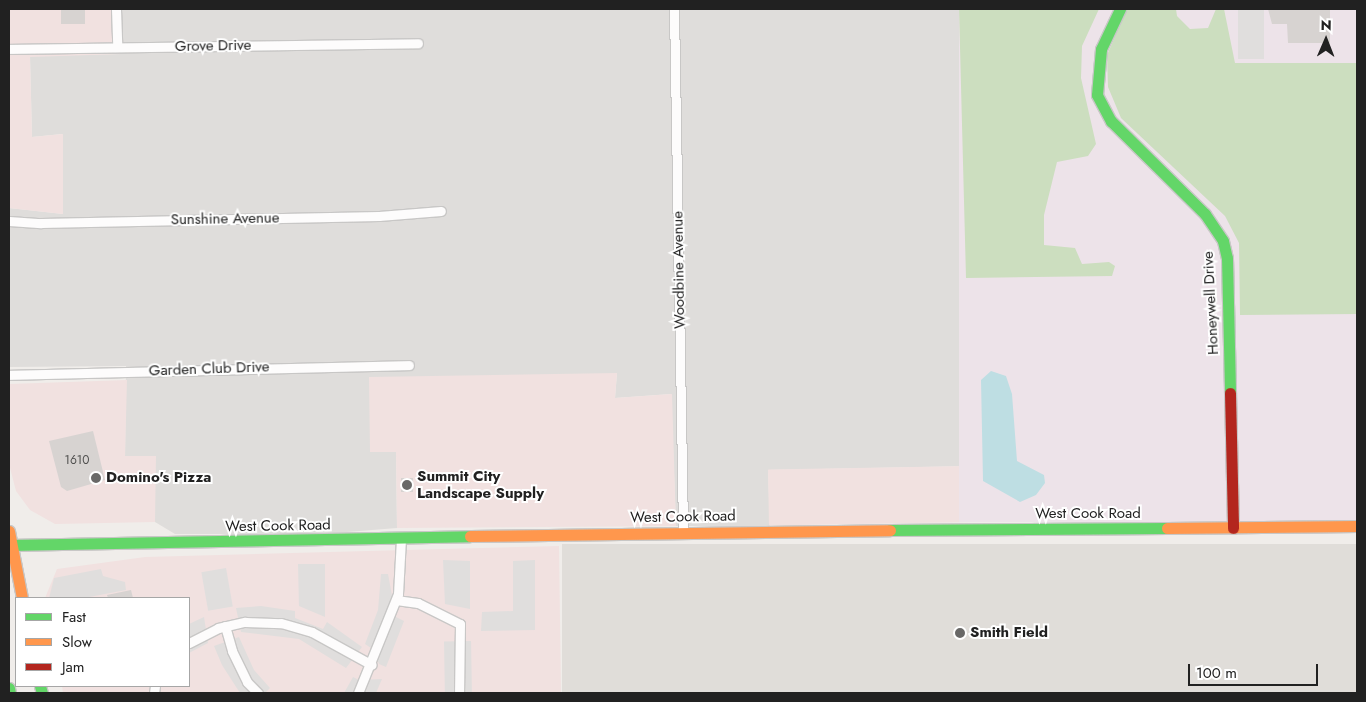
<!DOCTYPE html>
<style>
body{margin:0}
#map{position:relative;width:1366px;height:702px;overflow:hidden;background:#f0edea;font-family:Jost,sans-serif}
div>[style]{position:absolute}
.residential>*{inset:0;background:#dfdddb}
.commercial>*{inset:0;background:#f1e1e0;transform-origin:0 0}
.industrial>*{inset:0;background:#ede3e9;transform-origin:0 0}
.airport>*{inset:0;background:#e0ddd9;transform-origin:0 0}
.forest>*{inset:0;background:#ccdebf}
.parking>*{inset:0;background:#e0dedd;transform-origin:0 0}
.water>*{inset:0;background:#bedee3}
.building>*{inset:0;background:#d7d3d1;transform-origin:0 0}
.roads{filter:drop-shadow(1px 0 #c8c7c6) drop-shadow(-1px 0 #c8c7c6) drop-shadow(0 1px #c8c7c6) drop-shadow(0 -1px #c8c7c6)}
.street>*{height:9px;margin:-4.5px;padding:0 4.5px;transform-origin:4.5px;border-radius:4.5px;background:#fdfcfc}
.fast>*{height:11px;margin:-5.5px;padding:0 5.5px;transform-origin:5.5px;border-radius:5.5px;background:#63d668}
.slow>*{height:11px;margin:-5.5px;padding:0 5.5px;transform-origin:5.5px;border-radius:5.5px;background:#ff974d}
.jam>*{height:11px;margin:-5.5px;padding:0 5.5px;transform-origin:5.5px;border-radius:5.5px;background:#b3261e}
.dots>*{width:14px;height:14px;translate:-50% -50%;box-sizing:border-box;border:2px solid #fff;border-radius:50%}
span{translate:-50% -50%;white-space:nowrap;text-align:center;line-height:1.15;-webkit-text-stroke:4px #fff;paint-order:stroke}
.number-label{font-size:12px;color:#4e4e4d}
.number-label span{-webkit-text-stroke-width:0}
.street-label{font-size:15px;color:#212121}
.poi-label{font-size:15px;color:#212121;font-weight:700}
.left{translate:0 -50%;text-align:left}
.frame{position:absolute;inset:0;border:10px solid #212121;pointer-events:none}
.legend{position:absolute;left:15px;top:597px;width:175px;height:90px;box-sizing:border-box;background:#fff;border:1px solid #a6a6a6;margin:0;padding:6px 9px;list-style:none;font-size:15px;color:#212121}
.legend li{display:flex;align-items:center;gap:10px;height:25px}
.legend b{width:25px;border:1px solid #a6a6a6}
.north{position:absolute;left:1301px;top:15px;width:50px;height:50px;-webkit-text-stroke:4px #fff;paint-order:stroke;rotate:1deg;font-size:14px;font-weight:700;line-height:20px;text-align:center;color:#212121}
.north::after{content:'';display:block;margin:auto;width:18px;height:22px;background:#212121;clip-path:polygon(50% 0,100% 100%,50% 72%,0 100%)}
.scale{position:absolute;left:1188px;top:664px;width:130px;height:22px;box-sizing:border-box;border:2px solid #212121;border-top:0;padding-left:6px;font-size:15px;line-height:18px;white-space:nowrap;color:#212121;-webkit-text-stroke:4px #fff;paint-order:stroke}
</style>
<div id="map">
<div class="residential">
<div style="clip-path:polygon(117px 9px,959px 9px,971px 466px,768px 470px,770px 526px,676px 526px,671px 394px,615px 398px,617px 373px,371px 452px,396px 452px,397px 528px,322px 534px,175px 534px,155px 522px,155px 456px,125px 457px,126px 366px,9px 367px,9px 208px,63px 214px,62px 134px,32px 137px,30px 56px,120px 54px)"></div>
</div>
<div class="commercial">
<div style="clip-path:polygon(9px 9px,117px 9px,120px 54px,30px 57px,32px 137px,63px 134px,63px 214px,9px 208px)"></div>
<div style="clip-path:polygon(617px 373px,615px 398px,672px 394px,676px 526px,397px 528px,396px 452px,370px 452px,369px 377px)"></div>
<div style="clip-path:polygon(127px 380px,125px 456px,156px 456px,155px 522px,55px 524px,30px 510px,16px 491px,9px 464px,9px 384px)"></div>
<div style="left:971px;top:466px;width:56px;height:203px;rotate:89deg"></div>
<div style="clip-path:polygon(559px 546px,561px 693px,63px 693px,62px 686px,189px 686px,189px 598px,45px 598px,57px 569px,145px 557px)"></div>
</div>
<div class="industrial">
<div style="left:959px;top:9px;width:398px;height:513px"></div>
</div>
<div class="airport">
<div style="left:1357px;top:544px;width:149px;height:795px;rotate:90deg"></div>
</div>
<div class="forest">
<div style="clip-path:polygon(959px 9px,1099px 9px,1082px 46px,1081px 78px,1096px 144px,1088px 156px,1057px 162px,1044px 215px,1044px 245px,1075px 248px,1082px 264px,1109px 262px,1115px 266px,1112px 276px,966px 278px)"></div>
<div style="clip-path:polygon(1127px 9px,1176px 9px,1177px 16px,1190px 29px,1208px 28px,1216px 9px,1224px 9px,1235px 63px,1357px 63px,1357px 314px,1240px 315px,1239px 243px,1225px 216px,1121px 118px,1108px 87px,1107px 55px)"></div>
</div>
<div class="parking">
<div style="left:1238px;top:9px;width:26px;height:50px"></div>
<div style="clip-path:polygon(443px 560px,470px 561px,470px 609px,445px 604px)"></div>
<div style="clip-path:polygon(535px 560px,535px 630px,481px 631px,482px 612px,513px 611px,513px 561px)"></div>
<div style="clip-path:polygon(298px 564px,325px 564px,325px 617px,299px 606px)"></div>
<div style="left:226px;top:568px;width:39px;height:25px;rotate:80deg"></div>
<div style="clip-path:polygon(101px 569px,103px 576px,125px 582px,126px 590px,84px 598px,49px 598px,54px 578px)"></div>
<div style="clip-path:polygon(381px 574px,388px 574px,396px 617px,404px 621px,386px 667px,379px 664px,371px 648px,365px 644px,378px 610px)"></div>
<div style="clip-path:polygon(261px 606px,295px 611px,295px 618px,323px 629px,327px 622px,362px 647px,346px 668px,299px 639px,241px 632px,236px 608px)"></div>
<div style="clip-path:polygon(204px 617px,208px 643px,189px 653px,189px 624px)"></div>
<div style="clip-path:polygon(239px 637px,254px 670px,270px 688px,265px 693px,240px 693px,222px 665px,214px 646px)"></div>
<div style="left:471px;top:641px;width:52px;height:27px;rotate:89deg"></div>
<div style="clip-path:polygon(353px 677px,359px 680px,382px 679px,376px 693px,344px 693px)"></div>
</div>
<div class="water">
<div style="clip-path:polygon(991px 371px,1006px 376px,1012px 394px,1017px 461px,1044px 475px,1045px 483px,1036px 495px,1020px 502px,983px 481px,981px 380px)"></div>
</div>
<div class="building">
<div style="left:61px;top:9px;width:24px;height:15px"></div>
<div style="clip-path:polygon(1268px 9px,1330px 9px,1330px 43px,1288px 43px,1287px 24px,1272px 24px)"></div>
<div style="clip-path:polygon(93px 431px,105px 480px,67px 491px,61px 487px,49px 441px)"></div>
<div style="left:401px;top:478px;width:12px;height:14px"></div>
<div style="clip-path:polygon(131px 590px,133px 598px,108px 598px,107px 595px)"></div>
</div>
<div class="roads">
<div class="street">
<div style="left:116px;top:9px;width:38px;rotate:88deg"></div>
<div style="left:674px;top:9px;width:523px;rotate:89.01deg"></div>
<div style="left:9px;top:49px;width:409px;rotate:-0.8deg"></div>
<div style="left:9px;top:221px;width:32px;rotate:4deg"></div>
<div style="left:41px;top:223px;width:338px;rotate:-1.2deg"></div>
<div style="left:379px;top:216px;width:62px;rotate:-4.6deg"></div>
<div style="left:9px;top:375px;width:400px;rotate:-1.4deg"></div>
<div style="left:396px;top:600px;width:22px;rotate:8deg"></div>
<div style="left:418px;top:603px;width:47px;rotate:26.6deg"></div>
<div style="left:460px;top:624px;width:69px;rotate:90.8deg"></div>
<div style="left:225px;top:626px;width:26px;rotate:74deg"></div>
<div style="left:232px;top:651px;width:34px;rotate:64deg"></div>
<div style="left:247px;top:682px;width:16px;rotate:45deg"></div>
<div style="left:189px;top:643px;width:33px;rotate:-27deg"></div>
<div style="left:218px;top:628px;width:28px;rotate:-13deg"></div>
<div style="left:245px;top:622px;width:36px;rotate:2deg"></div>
<div style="left:281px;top:623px;width:32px;rotate:16deg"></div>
<div style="left:312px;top:632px;width:68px;rotate:28.8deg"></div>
<div style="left:154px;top:693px;width:7px;rotate:-82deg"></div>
<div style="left:358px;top:693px;width:107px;rotate:-68deg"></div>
<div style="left:398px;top:594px;width:55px;rotate:-86.9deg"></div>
</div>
<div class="fast">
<div style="left:1120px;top:9px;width:44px;rotate:115.4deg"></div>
<div style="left:1101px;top:49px;width:46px;rotate:95deg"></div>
<div style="left:1097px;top:95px;width:30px;rotate:62deg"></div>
<div style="left:1111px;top:121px;width:132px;rotate:44.7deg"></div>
<div style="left:1205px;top:214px;width:32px;rotate:56deg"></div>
<div style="left:1223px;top:241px;width:17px;rotate:77deg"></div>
<div style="left:1227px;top:258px;width:135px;rotate:88.7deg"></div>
<div style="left:890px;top:530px;width:277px;rotate:-0.4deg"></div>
<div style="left:9px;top:545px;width:461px;rotate:-1.1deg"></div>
<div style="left:40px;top:686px;width:7px;rotate:74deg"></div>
<div style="left:9px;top:688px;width:5px;rotate:79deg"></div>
</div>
<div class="slow">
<div style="left:1167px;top:528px;width:190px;rotate:-0.6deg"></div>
<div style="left:9px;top:531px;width:68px;rotate:79deg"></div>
<div style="left:470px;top:536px;width:420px;rotate:-0.8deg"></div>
</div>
<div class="jam">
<div style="left:1230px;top:393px;width:135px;rotate:88.7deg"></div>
</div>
</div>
<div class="dots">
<div style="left:96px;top:478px;background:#696867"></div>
<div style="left:407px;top:485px;background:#696867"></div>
<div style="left:960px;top:633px;background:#696867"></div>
</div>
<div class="number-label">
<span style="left:77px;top:461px">1610</span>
</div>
<div class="street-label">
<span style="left:213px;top:46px;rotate:-1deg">Grove Drive</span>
<span style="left:225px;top:219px;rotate:-1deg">Sunshine Avenue</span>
<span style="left:679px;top:270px;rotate:-91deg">Woodbine Avenue</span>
<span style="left:1211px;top:303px;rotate:-93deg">Honeywell Drive</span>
<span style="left:209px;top:369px;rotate:-2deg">Garden Club Drive</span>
<span style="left:1088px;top:514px">West Cook Road</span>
<span style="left:683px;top:517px;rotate:-1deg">West Cook Road</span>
<span style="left:278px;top:526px;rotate:-1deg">West Cook Road</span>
</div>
<div class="poi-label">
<span class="left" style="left:417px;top:485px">Summit City<br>Landscape Supply</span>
<span class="left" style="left:106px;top:478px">Domino's Pizza</span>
<span class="left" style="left:970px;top:633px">Smith Field</span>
</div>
<div class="frame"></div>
<ul class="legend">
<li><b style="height:6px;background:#63d668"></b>Fast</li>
<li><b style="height:6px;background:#ff974d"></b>Slow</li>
<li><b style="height:6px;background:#b3261e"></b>Jam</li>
</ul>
<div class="north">N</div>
<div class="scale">100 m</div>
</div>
